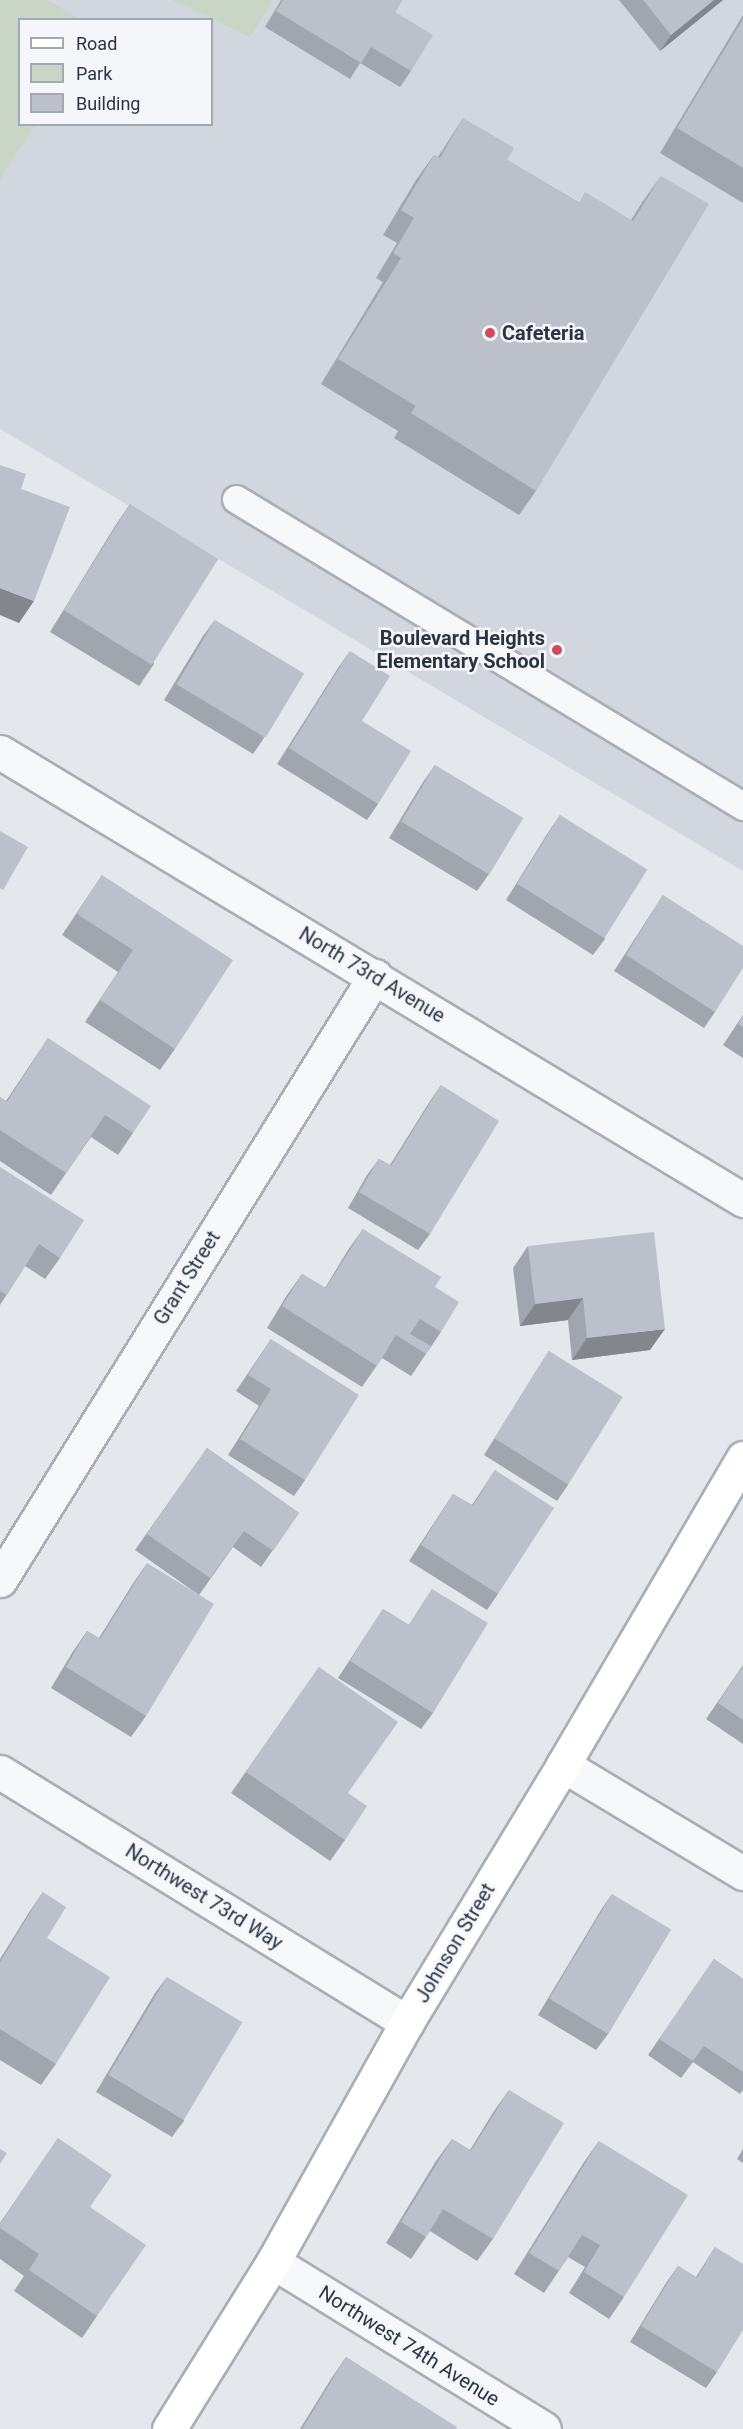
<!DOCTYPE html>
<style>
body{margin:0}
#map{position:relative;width:743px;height:2429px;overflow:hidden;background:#e4e7ec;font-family:Roboto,sans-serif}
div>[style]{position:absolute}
.built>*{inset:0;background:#d2d6de}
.green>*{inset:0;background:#c9d6c5}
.roads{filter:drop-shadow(2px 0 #a9aeb7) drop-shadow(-2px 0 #a9aeb7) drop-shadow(0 2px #a9aeb7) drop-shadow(0 -2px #a9aeb7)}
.lane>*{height:27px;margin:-13.5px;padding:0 13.5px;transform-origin:13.5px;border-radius:13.5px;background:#f7f8fa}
.street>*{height:33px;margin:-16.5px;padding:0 16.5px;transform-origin:16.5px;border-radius:16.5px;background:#f7f8fa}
.secondary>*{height:33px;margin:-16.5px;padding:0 16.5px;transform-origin:16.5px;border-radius:16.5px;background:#fff}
.wall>*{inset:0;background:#a1a5ae}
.shaded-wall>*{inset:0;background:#83868d}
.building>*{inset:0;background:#bbc0ca;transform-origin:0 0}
.dots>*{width:16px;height:16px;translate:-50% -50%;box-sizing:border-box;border:3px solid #f4f6f9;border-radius:50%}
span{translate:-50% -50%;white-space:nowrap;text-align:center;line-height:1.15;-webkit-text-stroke:5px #f4f6f9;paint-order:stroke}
.poi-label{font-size:20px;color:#2b3445;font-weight:700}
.left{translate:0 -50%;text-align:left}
.right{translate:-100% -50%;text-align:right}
.street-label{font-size:20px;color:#2b3445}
.legend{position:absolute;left:18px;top:18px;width:195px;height:108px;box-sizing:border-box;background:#f4f6f9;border:2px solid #a4a8b1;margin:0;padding:8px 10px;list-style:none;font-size:18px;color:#2b3445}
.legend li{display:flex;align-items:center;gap:12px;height:30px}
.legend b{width:30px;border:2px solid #a4a8b1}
</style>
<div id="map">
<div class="built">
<div style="clip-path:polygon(evenodd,0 0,743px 0,743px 871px,0 429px,0 0,20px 20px,212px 20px,212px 124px,20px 124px,20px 20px)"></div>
</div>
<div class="green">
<div style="clip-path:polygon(0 0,48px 0,79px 19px,20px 20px,20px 124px,35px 125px,0 179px)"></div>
<div style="clip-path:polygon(173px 0,273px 0,250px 38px)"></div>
</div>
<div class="roads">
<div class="lane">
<div style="left:236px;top:499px;width:593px;rotate:31.2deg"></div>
</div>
<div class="street">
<div style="left:0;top:752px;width:868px;rotate:31.09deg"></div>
<div style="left:0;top:1580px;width:711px;rotate:-58.17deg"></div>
<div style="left:563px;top:1765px;width:210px;rotate:31deg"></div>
<div style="left:0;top:1772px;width:478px;rotate:31.6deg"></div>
<div style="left:273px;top:2262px;width:318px;rotate:31.6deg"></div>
</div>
<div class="secondary">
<div style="left:169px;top:2429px;width:197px;rotate:-58.1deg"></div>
<div style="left:273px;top:2262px;width:275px;rotate:-60.8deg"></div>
<div style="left:407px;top:2022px;width:301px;rotate:-58.7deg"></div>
<div style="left:563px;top:1765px;width:356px;rotate:-59.6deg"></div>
</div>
</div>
<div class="wall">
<div style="clip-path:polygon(281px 0,402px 0,395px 12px,411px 71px,400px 87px,360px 63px,350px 79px,265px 27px)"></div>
<div style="clip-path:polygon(619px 0,723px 0,660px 51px)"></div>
<div style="clip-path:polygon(743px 15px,743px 203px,660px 153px)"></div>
<div style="clip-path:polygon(463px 118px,507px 160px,578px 202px,631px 220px,643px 201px,661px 176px,536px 491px,519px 515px,394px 438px,398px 431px,321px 384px,383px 282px,376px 278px,397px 243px,383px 235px,416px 180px,434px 155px,438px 157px)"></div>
<div style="clip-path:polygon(130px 504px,154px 664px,139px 686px,50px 632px,115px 526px)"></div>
<div style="clip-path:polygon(215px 620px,264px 738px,253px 754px,164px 700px,203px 636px)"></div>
<div style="clip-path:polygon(350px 651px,362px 721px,378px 804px,367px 820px,277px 764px,338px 668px)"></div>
<div style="clip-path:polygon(435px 765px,489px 874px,477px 891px,389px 838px,423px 782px)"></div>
<div style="clip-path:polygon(560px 815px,605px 939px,593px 955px,506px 900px,549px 831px)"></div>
<div style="clip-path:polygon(102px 875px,175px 1049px,160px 1070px,85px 1022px,118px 972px,62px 935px)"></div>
<div style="clip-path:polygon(663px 895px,715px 1012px,704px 1028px,614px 971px)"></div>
<div style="clip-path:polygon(743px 1015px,743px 1058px,723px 1045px)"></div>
<div style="clip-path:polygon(48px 1038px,133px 1133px,118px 1155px,91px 1137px,51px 1195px,0 1161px,0 1097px,6px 1101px)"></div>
<div style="clip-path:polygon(441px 1085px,430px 1234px,418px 1250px,348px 1208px,367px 1175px,379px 1159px,390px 1165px,430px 1101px)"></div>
<div style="clip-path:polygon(0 1167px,60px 1258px,45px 1279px,25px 1266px,0 1305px)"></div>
<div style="clip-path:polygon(363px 1229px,435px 1287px,441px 1332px,411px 1376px,382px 1358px,362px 1387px,267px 1328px,287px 1295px,302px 1274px,325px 1288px,348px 1250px)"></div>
<div style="clip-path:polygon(528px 1246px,650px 1350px,572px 1360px,568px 1320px,520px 1326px,513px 1268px)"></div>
<div style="clip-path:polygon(271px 1339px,305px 1480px,294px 1496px,228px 1455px,259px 1406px,236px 1391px)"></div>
<div style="clip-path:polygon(549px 1351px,568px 1485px,557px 1501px,484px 1455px,538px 1368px)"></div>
<div style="clip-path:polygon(207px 1448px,299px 1513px,261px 1567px,233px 1547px,199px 1595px,135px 1550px)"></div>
<div style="clip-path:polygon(495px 1470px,498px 1594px,487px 1610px,409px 1561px,453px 1494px,472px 1505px)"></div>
<div style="clip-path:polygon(147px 1563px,146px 1716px,131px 1737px,51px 1688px,72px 1653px,87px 1631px,99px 1638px,132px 1585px)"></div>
<div style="clip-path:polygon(432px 1589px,433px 1713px,421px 1729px,338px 1678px,383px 1609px,409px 1625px)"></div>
<div style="clip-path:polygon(743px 1665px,743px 1744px,706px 1719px)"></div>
<div style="clip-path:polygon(319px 1667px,348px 1793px,345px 1840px,330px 1861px,231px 1793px)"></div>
<div style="clip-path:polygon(43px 1892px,56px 2064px,41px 2085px,0 2060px,0 1959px,28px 1914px)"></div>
<div style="clip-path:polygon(612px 1894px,608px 2034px,596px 2050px,538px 2015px,601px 1910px)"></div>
<div style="clip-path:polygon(714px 1959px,743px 1979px,743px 2090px,740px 2094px,693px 2062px,681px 2078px,648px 2055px)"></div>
<div style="clip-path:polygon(167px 1977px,184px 2121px,172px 2137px,96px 2092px,155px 1993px)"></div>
<div style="clip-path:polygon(509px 2090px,493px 2239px,477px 2261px,430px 2231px,411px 2259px,386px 2243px,436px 2161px,452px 2139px,470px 2150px,494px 2111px)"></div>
<div style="clip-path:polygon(58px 2138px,90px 2207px,97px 2316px,82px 2338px,14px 2291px,24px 2276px,0 2259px,0 2223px)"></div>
<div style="clip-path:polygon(599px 2141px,624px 2297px,609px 2319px,569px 2293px,585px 2267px,568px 2257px,544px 2293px,514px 2274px,584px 2162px)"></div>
<div style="clip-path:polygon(743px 2149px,743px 2163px,737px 2159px)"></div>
<div style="clip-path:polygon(715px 2247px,717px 2372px,706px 2388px,630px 2342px,666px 2283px,678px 2266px,696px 2277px)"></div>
<div style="clip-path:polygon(346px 2357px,456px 2429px,300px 2429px,331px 2379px)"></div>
</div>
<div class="shaded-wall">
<div style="clip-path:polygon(714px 0,723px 0,660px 51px,671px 35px)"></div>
<div style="clip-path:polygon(0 588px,34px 601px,19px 623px,0 615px)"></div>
<div style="clip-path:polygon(583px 1298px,568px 1320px,520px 1326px,535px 1304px)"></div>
<div style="clip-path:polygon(665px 1329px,650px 1350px,572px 1360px,587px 1338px)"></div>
</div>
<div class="building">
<div style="clip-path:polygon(283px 0,402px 0,395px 12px,433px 35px,411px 71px,371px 47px,361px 63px,276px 11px)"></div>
<div style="clip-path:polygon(643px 0,714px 0,671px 35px)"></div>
<div style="clip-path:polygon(743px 19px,743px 168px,677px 128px)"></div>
<div style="clip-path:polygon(463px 118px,514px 148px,507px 160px,579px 203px,585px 192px,633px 221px,661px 176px,709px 204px,536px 491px,411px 413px,416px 406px,338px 359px,401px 258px,393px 253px,414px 218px,401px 210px,434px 155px,440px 158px)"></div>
<div style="clip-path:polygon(0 465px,26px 474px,21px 489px,70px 507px,34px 601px,0 588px)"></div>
<div style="left:130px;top:504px;width:104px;height:125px;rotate:32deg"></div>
<div style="left:215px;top:620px;width:104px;height:75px;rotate:31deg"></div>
<div style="clip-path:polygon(350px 651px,390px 676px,362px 721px,411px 751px,378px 804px,289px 748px)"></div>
<div style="left:435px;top:765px;width:103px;height:66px;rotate:31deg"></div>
<div style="left:560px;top:815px;width:103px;height:81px;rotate:32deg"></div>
<div style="clip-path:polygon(0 831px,28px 847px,3px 890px,0 888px)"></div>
<div style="clip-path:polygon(102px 875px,233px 960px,175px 1049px,100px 1000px,133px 950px,77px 914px)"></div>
<div style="clip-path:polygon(663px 895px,743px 946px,743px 968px,715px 1012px,626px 955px)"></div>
<div style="clip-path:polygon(743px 1016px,743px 1027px,738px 1024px)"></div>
<div style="clip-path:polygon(48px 1038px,151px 1106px,133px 1133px,105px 1115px,66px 1173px,0 1130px,0 1097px,7px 1102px)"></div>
<div style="clip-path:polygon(441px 1085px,499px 1121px,430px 1234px,359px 1192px,379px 1159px,391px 1166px)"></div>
<div style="clip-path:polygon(0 1167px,84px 1220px,60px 1258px,39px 1244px,7px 1295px,0 1291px)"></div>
<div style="clip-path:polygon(363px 1229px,441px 1277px,435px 1287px,459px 1302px,441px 1332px,420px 1319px,410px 1334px,431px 1346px,426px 1354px,396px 1335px,377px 1366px,282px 1306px,302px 1274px,326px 1288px)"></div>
<div style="clip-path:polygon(654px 1232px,665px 1329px,587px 1338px,583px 1298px,535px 1304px,528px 1246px)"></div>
<div style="clip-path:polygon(271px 1339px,359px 1395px,305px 1480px,240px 1439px,271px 1389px,248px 1375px)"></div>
<div style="left:549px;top:1351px;width:87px;height:103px;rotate:32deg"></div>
<div style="clip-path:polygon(207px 1448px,299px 1513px,273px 1551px,244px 1531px,210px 1578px,147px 1534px)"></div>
<div style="clip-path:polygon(495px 1470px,554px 1508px,498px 1594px,421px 1545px,453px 1494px,473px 1506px)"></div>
<div style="clip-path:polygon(147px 1563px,214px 1604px,146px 1716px,66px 1667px,87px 1631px,100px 1639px)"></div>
<div style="clip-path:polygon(432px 1589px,488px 1623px,433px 1713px,350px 1661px,383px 1609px,409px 1625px)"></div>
<div style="clip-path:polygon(743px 1666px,743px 1720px,718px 1703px)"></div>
<div style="clip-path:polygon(319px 1667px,398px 1722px,348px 1793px,367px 1806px,345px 1840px,246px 1772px)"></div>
<div style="clip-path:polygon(43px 1892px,66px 1907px,47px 1938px,110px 1977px,56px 2064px,0 2029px,0 1962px)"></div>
<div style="left:612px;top:1894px;width:69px;height:122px;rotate:31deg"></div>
<div style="clip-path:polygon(714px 1959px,743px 1979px,743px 2072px,704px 2046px,693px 2061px,659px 2039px)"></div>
<div style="left:167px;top:1977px;width:88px;height:114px;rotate:31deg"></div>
<div style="clip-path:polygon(509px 2090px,564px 2123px,493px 2239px,443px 2209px,426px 2237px,401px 2222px,452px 2139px,471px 2151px)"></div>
<div style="clip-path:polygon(58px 2138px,112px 2175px,90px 2207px,146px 2245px,97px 2316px,29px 2270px,39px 2254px,0 2228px,0 2224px)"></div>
<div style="clip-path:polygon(599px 2141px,688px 2195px,624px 2297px,584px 2272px,600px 2245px,582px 2235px,559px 2271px,529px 2253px)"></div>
<div style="clip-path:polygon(0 2149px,7px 2153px,0 2164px)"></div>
<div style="clip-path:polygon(715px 2247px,743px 2264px,743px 2330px,717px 2372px,641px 2326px,678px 2266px,697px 2278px)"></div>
<div style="clip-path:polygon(346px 2357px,457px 2427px,456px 2429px,302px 2429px)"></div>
</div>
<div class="dots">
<div style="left:490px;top:333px;background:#d1495b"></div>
<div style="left:557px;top:650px;background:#d1495b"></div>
</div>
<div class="poi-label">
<span class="left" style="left:502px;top:333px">Cafeteria</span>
<span class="right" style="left:545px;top:650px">Boulevard Heights<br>Elementary School</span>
</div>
<div class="street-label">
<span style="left:372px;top:975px;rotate:31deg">North 73rd Avenue</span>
<span style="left:187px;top:1278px;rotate:-58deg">Grant Street</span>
<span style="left:204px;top:1897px;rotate:32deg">Northwest 73rd Way</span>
<span style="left:455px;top:1943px;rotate:-59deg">Johnson Street</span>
<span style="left:409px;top:2346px;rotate:32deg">Northwest 74th Avenue</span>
</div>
<ul class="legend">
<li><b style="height:8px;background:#fff"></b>Road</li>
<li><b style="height:16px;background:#c9d6c5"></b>Park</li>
<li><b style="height:16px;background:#bbc0ca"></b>Building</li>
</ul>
</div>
